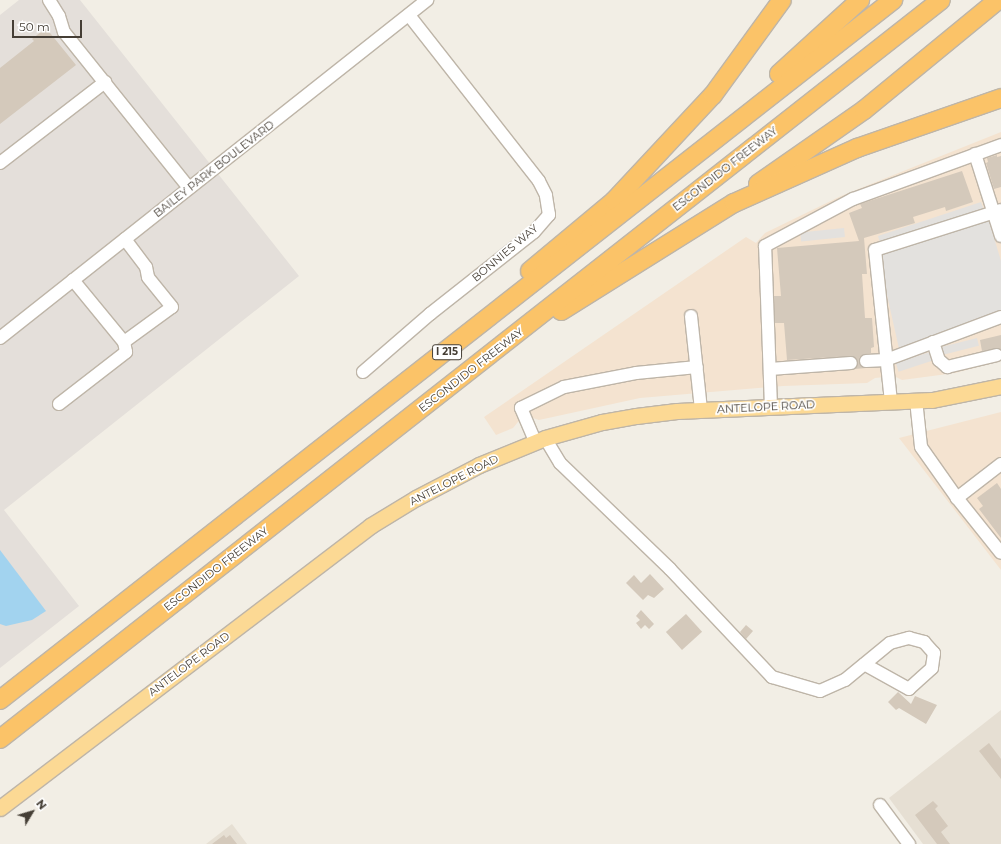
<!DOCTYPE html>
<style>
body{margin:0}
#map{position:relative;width:1001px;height:844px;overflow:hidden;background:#f2eee5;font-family:Montserrat,sans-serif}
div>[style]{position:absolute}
.residential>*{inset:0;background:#e6dfd3}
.commercial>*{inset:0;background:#f4e3d0}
.industrial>*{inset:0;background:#e4dfda}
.parking>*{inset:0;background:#e3e1de;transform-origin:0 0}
.water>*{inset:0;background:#a2d3ef}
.building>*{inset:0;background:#d4c9bb;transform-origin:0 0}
.roads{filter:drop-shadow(1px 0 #beb5a8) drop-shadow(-1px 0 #beb5a8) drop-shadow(0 1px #beb5a8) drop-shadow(0 -1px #beb5a8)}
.minor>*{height:12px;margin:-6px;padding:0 6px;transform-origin:6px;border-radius:6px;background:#fff}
.major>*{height:15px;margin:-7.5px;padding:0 7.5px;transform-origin:7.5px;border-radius:7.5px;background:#fcd994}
.highway>*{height:18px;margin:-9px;padding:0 9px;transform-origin:9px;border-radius:9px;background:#fbc368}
span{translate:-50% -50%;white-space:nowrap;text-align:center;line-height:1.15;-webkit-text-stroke:3.5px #fff;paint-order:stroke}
.shield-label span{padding:1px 3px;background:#fff;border:1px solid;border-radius:3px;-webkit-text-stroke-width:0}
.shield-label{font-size:10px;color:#453e35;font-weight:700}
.street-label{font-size:11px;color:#453e35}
.north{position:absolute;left:12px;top:792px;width:40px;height:40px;-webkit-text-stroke:3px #fff;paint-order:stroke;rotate:52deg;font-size:11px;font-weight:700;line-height:16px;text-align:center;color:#453e35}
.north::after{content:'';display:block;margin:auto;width:14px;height:18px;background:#453e35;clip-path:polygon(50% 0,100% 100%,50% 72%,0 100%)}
.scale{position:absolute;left:12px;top:20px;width:70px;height:18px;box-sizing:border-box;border:2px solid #453e35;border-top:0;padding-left:5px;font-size:12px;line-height:14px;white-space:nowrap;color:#453e35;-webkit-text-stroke:3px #fff;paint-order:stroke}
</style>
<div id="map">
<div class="residential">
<div style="clip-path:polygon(1001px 710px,1001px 844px,923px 844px,889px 798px)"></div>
<div style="clip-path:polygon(232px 824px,247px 844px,206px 844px)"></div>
</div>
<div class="commercial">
<div style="clip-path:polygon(1001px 132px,1001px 361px,955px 373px,902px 380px,894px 376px,875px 378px,867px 383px,783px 386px,640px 398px,539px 420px,530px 417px,518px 422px,513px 428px,496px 435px,484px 417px,746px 237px,756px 243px,765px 233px,841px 196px)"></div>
<div style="clip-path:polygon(1001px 412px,1001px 570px,899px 438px)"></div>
</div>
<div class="industrial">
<div style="clip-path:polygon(19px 0,80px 0,299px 276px,4px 510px,79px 606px,0 668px,0 15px)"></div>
</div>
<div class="parking">
<div style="clip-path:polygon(981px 202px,984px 210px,880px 243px,878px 236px)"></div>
<div style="clip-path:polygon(989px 221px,1001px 261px,1001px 317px,900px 353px,878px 255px)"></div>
<div style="left:844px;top:228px;width:9px;height:44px;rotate:84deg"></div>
<div style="left:977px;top:338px;width:8px;height:41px;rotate:76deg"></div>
<div style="left:930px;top:352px;width:9px;height:36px;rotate:72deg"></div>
</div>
<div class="water">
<div style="clip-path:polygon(0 550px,46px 611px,32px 620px,6px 626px,0 624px)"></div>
</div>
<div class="building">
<div style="clip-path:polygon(46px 28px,76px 65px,0 124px,0 68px,34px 41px,32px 39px)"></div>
<div style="clip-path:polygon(997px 155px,997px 157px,1001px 156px,1001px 187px,994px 189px,986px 163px,988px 162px,987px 158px)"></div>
<div style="clip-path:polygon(962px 171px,973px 202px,946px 211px,945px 207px,913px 217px,915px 223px,864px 238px,867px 274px,862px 274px,865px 318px,872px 318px,874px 347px,871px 348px,871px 353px,862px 355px,859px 358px,860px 365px,866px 368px,855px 369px,858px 362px,851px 356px,787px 360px,784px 323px,775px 323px,774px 296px,781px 296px,777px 248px,859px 241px,849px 213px,862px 208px,860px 204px)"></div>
<div style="clip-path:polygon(1001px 335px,1001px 349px,982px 351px,980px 340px)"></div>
<div style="clip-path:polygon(997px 483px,1001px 489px,1001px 538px,979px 509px,983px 506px,977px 498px)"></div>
<div style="clip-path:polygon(650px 574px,664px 589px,654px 598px,648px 595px,643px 600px,626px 583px,634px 575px,641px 583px)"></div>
<div style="clip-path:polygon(641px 610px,654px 624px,649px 629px,645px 625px,641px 629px,636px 623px,640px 620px,636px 616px)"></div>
<div style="left:686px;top:614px;width:24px;height:27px;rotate:48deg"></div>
<div style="clip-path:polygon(746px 625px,753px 631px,746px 639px,740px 632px)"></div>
<div style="clip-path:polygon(898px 692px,911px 704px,915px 696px,937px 705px,926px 724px,899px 708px,896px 710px,888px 702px)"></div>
<div style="clip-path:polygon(989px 743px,1001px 759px,1001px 779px,979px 751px)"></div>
<div style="clip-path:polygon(933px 801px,938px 806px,935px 809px,948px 826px,941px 832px,950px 844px,937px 844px,915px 815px)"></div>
<div style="clip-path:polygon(224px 835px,226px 838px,230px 835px,237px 844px,212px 844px)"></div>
</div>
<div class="roads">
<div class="minor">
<div style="left:49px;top:0;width:19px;rotate:58deg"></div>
<div style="left:59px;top:16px;width:17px;rotate:73deg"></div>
<div style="left:64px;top:32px;width:200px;rotate:51.3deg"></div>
<div style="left:975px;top:154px;width:86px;rotate:72.4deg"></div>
<div style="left:0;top:163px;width:133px;rotate:-37.6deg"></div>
<div style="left:73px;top:280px;width:80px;rotate:50.6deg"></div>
<div style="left:691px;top:316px;width:95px;rotate:83.9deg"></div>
<div style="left:0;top:338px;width:545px;rotate:-38.36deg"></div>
<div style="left:933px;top:342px;width:19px;rotate:72deg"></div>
<div style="left:939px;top:360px;width:11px;rotate:41deg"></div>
<div style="left:947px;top:367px;width:51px;rotate:-13.5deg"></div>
<div style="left:866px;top:361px;width:20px;rotate:-3deg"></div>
<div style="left:886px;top:360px;width:123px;rotate:-20.5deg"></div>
<div style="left:770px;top:369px;width:81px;rotate:-4.2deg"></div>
<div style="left:363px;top:372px;width:89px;rotate:-40.9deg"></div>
<div style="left:430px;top:314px;width:132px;rotate:-38.3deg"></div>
<div style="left:534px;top:232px;width:23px;rotate:-49deg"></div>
<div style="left:549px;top:215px;width:20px;rotate:-99deg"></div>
<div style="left:546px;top:195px;width:16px;rotate:-117deg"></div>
<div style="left:539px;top:181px;width:211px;rotate:-128.1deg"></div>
<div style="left:916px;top:400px;width:47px;rotate:83.9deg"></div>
<div style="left:921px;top:447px;width:62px;rotate:54.8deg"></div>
<div style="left:891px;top:402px;width:153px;rotate:-96deg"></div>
<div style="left:875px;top:250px;width:132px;rotate:-17.6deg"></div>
<div style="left:59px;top:404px;width:85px;rotate:-37.8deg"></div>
<div style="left:126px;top:352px;width:10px;rotate:-101deg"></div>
<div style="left:124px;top:342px;width:59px;rotate:-36.1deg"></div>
<div style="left:172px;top:307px;width:38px;rotate:-129deg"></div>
<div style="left:148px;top:277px;width:10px;rotate:-101deg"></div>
<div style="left:146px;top:267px;width:35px;rotate:-127deg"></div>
<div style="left:771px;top:407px;width:161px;rotate:-92.1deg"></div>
<div style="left:765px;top:246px;width:100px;rotate:-28.1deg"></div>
<div style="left:853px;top:199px;width:158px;rotate:-20deg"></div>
<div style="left:545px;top:438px;width:29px;rotate:59deg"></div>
<div style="left:560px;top:463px;width:153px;rotate:43.9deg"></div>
<div style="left:670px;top:569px;width:149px;rotate:46.6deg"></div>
<div style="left:772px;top:677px;width:50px;rotate:16.3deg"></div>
<div style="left:820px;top:691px;width:27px;rotate:-24deg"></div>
<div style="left:845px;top:680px;width:58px;rotate:-39.4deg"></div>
<div style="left:890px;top:643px;width:20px;rotate:-15deg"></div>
<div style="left:909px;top:638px;width:16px;rotate:15deg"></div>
<div style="left:924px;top:642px;width:15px;rotate:48deg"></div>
<div style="left:934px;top:653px;width:15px;rotate:98deg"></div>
<div style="left:932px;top:668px;width:31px;rotate:138deg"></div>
<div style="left:909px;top:689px;width:51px;rotate:-150.9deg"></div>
<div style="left:535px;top:441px;width:36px;rotate:-113deg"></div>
<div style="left:521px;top:408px;width:48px;rotate:-26deg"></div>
<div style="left:564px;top:387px;width:73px;rotate:-11deg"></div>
<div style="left:636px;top:373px;width:61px;rotate:-5.6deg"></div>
<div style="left:1001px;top:464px;width:56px;rotate:142.3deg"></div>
<div style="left:957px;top:498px;width:70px;rotate:51.3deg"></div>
<div style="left:880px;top:805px;width:49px;rotate:53.4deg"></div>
</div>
<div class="major">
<div style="left:0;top:808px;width:465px;rotate:-37.3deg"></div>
<div style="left:370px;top:526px;width:54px;rotate:-31.3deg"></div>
<div style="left:416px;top:498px;width:71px;rotate:-27.6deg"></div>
<div style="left:479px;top:465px;width:71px;rotate:-22.2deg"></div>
<div style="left:545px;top:438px;width:59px;rotate:-15.7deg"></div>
<div style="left:602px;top:422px;width:35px;rotate:-10deg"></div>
<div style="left:636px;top:416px;width:41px;rotate:-7deg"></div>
<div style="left:677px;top:411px;width:255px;rotate:-2.5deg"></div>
<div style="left:932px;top:400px;width:70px;rotate:-11.5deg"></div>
</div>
<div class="highway">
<div style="left:779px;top:74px;width:110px;rotate:-42.4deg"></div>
<div style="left:758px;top:184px;width:129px;rotate:-34.9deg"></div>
<div style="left:864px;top:110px;width:173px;rotate:-39.4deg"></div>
<div style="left:530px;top:271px;width:109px;rotate:-39.8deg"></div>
<div style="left:614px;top:201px;width:145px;rotate:-47deg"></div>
<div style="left:713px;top:95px;width:117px;rotate:-54deg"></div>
<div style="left:561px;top:311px;width:204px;rotate:-32deg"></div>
<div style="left:734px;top:203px;width:135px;rotate:-24.1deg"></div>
<div style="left:857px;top:148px;width:152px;rotate:-19.1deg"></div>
<div style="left:0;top:700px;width:1135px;rotate:-38.09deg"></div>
<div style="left:0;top:739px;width:1196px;rotate:-38.14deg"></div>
</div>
</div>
<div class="shield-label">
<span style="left:447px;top:352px">I 215</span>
</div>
<div class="street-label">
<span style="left:214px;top:169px;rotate:-38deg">BAILEY PARK BOULEVARD</span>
<span style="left:725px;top:169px;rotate:-38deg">ESCONDIDO FREEWAY</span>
<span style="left:505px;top:253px;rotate:-40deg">BONNIES WAY</span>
<span style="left:471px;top:370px;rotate:-38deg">ESCONDIDO FREEWAY</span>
<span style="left:766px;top:407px;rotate:-3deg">ANTELOPE ROAD</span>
<span style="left:454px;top:480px;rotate:-27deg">ANTELOPE ROAD</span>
<span style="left:216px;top:569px;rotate:-38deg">ESCONDIDO FREEWAY</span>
<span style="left:189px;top:664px;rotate:-37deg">ANTELOPE ROAD</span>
</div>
<div class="north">N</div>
<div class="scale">50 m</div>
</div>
